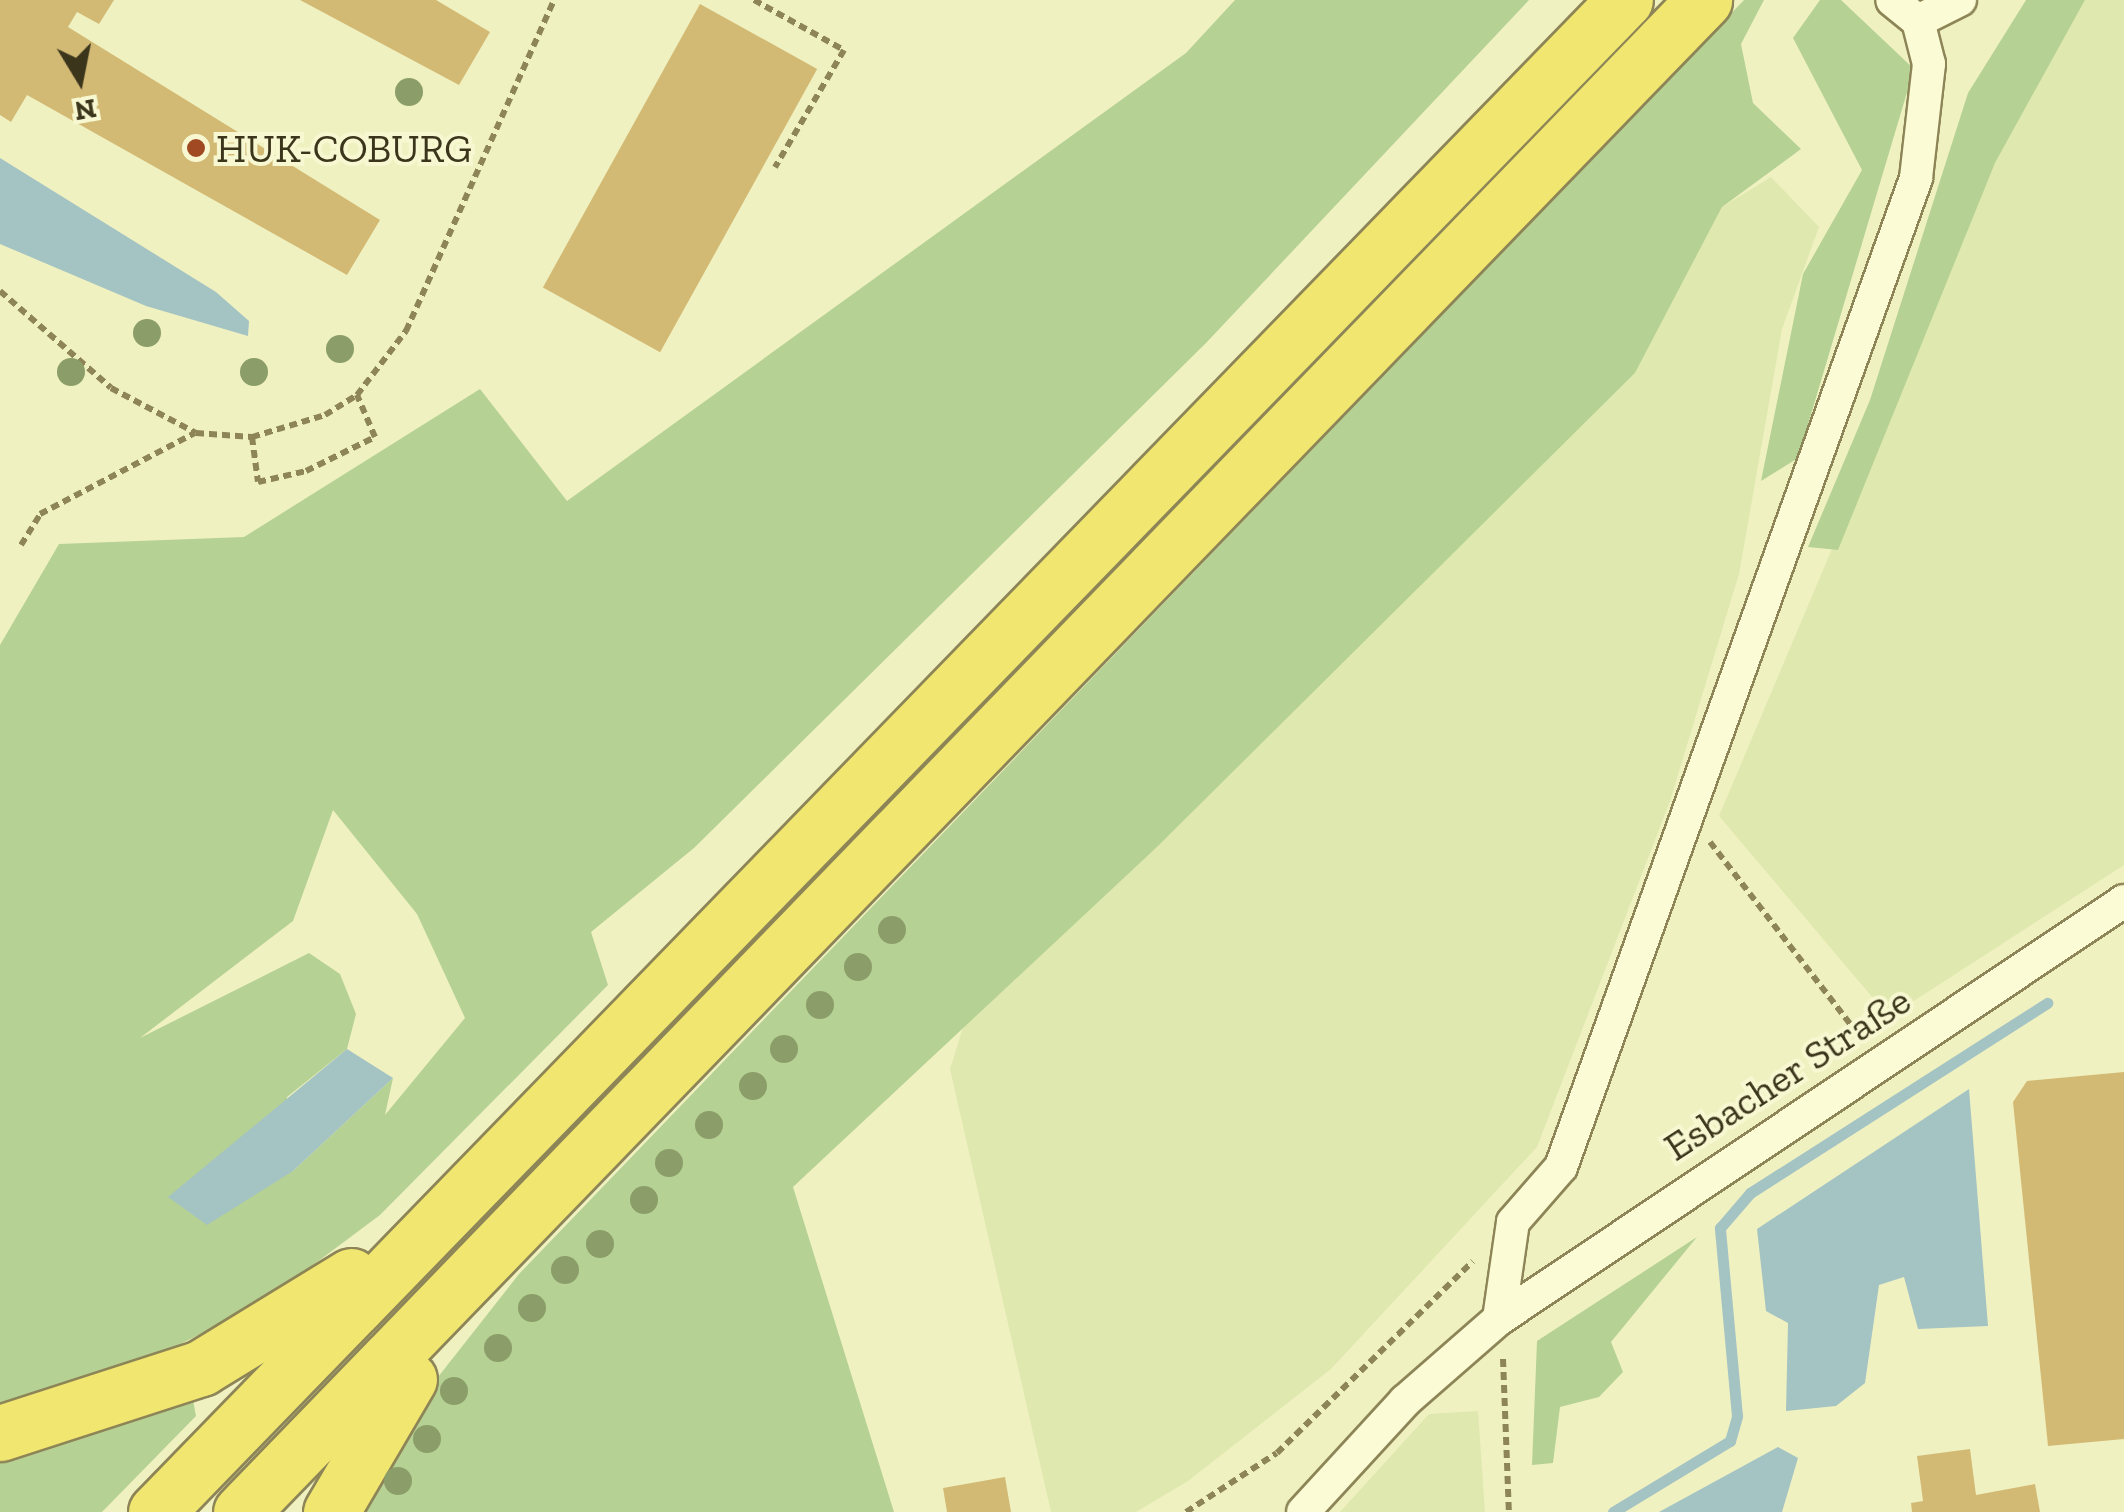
<!DOCTYPE html>
<meta charset="utf-8">
<style>
body{margin:0}
#map{position:relative;width:2124px;height:1512px;overflow:hidden;background:#f0f1c1;font-family:"Zilla Slab",serif}
div>[style]{position:absolute}
.farmland>*{inset:0;background:#dfe8ae}
.green>*{inset:0;background:#b6d194}
.water>*{inset:0;background:#a4c3c3}
.stream>*{height:11px;margin:-5.5px;padding:0 5.5px;transform-origin:5.5px;border-radius:5.5px;background:#a4c3c3}
.building>*{inset:0;background:#d3ba74;transform-origin:0 0}
.path>*{height:6px;margin-top:-3px;transform-origin:0;background:repeating-linear-gradient(90deg,#8d8557 0 8px,transparent 0 13px)}
.roads{filter:drop-shadow(2px 0 #8d8557) drop-shadow(-2px 0 #8d8557) drop-shadow(0 2px #8d8557) drop-shadow(0 -2px #8d8557)}
.minor>*{height:32px;margin:-16px;padding:0 16px;transform-origin:16px;border-radius:16px;background:#fbfbd5}
.trunk>*{height:55px;margin:-27.5px;padding:0 27.5px;transform-origin:27.5px;border-radius:27.5px;background:#f0e670}
.trees>*{width:28px;height:28px;margin:-14px;border-radius:50%;background:#8b9d69}
.dots>*{width:28px;height:28px;translate:-50% -50%;box-sizing:border-box;border:5px solid #f7f8d1;border-radius:50%}
span{translate:-50% -50%;white-space:nowrap;text-align:center;line-height:1.15;-webkit-text-stroke:8px #f7f8d1;paint-order:stroke}
.poi-label{font-size:40px;color:#3b351c}
.left{translate:0 -50%;text-align:left}
.street-label{font-size:40px;color:#3b351c}
.north{position:absolute;left:30px;top:30px;width:100px;height:100px;-webkit-text-stroke:8px #f7f8d1;paint-order:stroke;rotate:170deg;font-size:28px;font-weight:700;line-height:40px;text-align:center;color:#3b351c}
.north::after{content:'';display:block;margin:auto;width:35px;height:45px;background:#3b351c;clip-path:polygon(50% 0,100% 100%,50% 72%,0 100%)}
</style>
<div id="map">
<div class="farmland">
<div style="clip-path:polygon(2085px 0,2124px 0,2124px 865px,1889px 1017px,1719px 816px,1995px 163px)"></div>
<div style="clip-path:polygon(1771px 177px,1819px 227px,1782px 329px,1739px 574px,1670px 801px,1537px 1147px,1331px 1369px,1188px 1481px,1136px 1512px,1051px 1512px,950px 1069px,966px 1018px,1158px 846px,1635px 373px,1722px 207px)"></div>
<div style="clip-path:polygon(1478px 1411px,1485px 1512px,1340px 1512px,1429px 1414px)"></div>
</div>
<div class="green">
<div style="clip-path:polygon(evenodd,1235px 0,1529px 0,1206px 343px,694px 848px,591px 932px,608px 985px,380px 1215px,261px 1304px,142px 1363px,0 1409px,0 645px,59px 544px,244px 537px,480px 389px,567px 501px,1186px 53px,1235px 0,333px 810px,417px 914px,465px 1018px,385px 1115px,393px 1078px,293px 1171px,287px 1097px,347px 1049px,356px 1014px,340px 974px,309px 953px,140px 1038px,293px 921px,333px 810px)"></div>
<div style="clip-path:polygon(1744px 0,1764px 0,1741px 44px,1753px 103px,1801px 149px,1722px 207px,1635px 373px,1158px 846px,793px 1187px,894px 1512px,352px 1512px,394px 1433px,519px 1274px)"></div>
<div style="clip-path:polygon(1820px 0,1841px 0,1914px 69px,1798px 458px,1761px 481px,1803px 274px,1862px 170px,1793px 38px)"></div>
<div style="clip-path:polygon(2026px 0,2085px 0,1995px 163px,1838px 550px,1808px 547px,1870px 400px,1968px 93px)"></div>
<div style="clip-path:polygon(1697px 1237px,1611px 1342px,1623px 1372px,1599px 1397px,1560px 1407px,1553px 1463px,1532px 1465px,1537px 1341px)"></div>
<div style="clip-path:polygon(193px 1400px,196px 1416px,102px 1512px,0 1512px,0 1461px)"></div>
</div>
<div class="water">
<div style="clip-path:polygon(0 158px,216px 292px,249px 321px,248px 336px,146px 306px,0 244px)"></div>
<div style="clip-path:polygon(347px 1049px,393px 1078px,293px 1171px,207px 1225px,168px 1197px)"></div>
<div style="clip-path:polygon(1969px 1089px,1988px 1326px,1918px 1329px,1904px 1277px,1879px 1285px,1865px 1383px,1836px 1406px,1786px 1411px,1788px 1323px,1766px 1311px,1757px 1229px)"></div>
<div style="clip-path:polygon(1778px 1447px,1798px 1458px,1782px 1512px,1659px 1512px)"></div>
</div>
<div class="stream">
<div style="left:1613px;top:1512px;width:137px;rotate:-31.3deg"></div>
<div style="left:1730px;top:1441px;width:26px;rotate:-74deg"></div>
<div style="left:1737px;top:1416px;width:189px;rotate:-95.2deg"></div>
<div style="left:1720px;top:1228px;width:46px;rotate:-49.4deg"></div>
<div style="left:1750px;top:1193px;width:353px;rotate:-32.6deg"></div>
</div>
<div class="building">
<div style="clip-path:polygon(0 0,114px 0,99px 24px,77px 12px,68px 27px,380px 220px,347px 275px,27px 95px,11px 122px,0 115px)"></div>
<div style="clip-path:polygon(300px 0,436px 0,490px 32px,459px 85px)"></div>
<div style="left:700px;top:4px;width:134px;height:324px;rotate:29deg"></div>
<div style="clip-path:polygon(2124px 1072px,2124px 1439px,2048px 1446px,2013px 1102px,2027px 1081px)"></div>
<div style="clip-path:polygon(1970px 1449px,1976px 1495px,2035px 1484px,2040px 1512px,1912px 1512px,1911px 1503px,1923px 1501px,1917px 1456px)"></div>
<div style="clip-path:polygon(1005px 1477px,1011px 1512px,947px 1512px,943px 1488px)"></div>
</div>
<div class="path">
<div style="left:754px;top:0;width:103px;rotate:29.1deg"></div>
<div style="left:844px;top:50px;width:136px;rotate:120.5deg"></div>
<div style="left:0;top:291px;width:147px;rotate:41.1deg"></div>
<div style="left:111px;top:388px;width:96px;rotate:27.9deg"></div>
<div style="left:196px;top:433px;width:56px;rotate:4.1deg"></div>
<div style="left:252px;top:437px;width:76px;rotate:-16.8deg"></div>
<div style="left:325px;top:415px;width:38px;rotate:-32deg"></div>
<div style="left:357px;top:395px;width:81px;rotate:-52.6deg"></div>
<div style="left:406px;top:331px;width:363px;rotate:-65.9deg"></div>
<div style="left:252px;top:437px;width:45px;rotate:82.4deg"></div>
<div style="left:258px;top:482px;width:49px;rotate:-12.9deg"></div>
<div style="left:306px;top:471px;width:77px;rotate:-26.2deg"></div>
<div style="left:375px;top:437px;width:46px;rotate:-113.2deg"></div>
<div style="left:21px;top:545px;width:36px;rotate:-58deg"></div>
<div style="left:40px;top:514px;width:175px;rotate:-27.6deg"></div>
<div style="left:1710px;top:842px;width:247px;rotate:52.4deg"></div>
<div style="left:1503px;top:1359px;width:153px;rotate:87.8deg"></div>
<div style="left:1186px;top:1512px;width:108px;rotate:-33deg"></div>
<div style="left:1277px;top:1453px;width:274px;rotate:-44.4deg"></div>
</div>
<div class="roads">
<div class="minor">
<div style="left:1918px;top:21px;width:47px;rotate:-26.6deg"></div>
<div style="left:1499px;top:1319px;width:98px;rotate:-81.8deg"></div>
<div style="left:1513px;top:1222px;width:73px;rotate:-48.9deg"></div>
<div style="left:1561px;top:1167px;width:1051px;rotate:-70.25deg"></div>
<div style="left:1916px;top:178px;width:115px;rotate:-83.5deg"></div>
<div style="left:1929px;top:64px;width:44px;rotate:-104.3deg"></div>
<div style="left:1918px;top:21px;width:33px;rotate:-141deg"></div>
<div style="left:1303px;top:1512px;width:151px;rotate:-47.4deg"></div>
<div style="left:1405px;top:1401px;width:125px;rotate:-41.1deg"></div>
<div style="left:1499px;top:1319px;width:752px;rotate:-33.77deg"></div>
</div>
<div class="trunk">
<div style="left:0;top:1433px;width:211px;rotate:-17.9deg"></div>
<div style="left:201px;top:1368px;width:176px;rotate:-31.5deg"></div>
<div style="left:156px;top:1512px;width:2108px;rotate:-45.83deg"></div>
<div style="left:241px;top:1512px;width:2104px;rotate:-45.94deg"></div>
<div style="left:331px;top:1512px;width:154px;rotate:-59.6deg"></div>
</div>
</div>
<div class="trees">
<div style="left:409px;top:92px"></div>
<div style="left:147px;top:333px"></div>
<div style="left:340px;top:349px"></div>
<div style="left:71px;top:372px"></div>
<div style="left:254px;top:372px"></div>
<div style="left:892px;top:930px"></div>
<div style="left:858px;top:967px"></div>
<div style="left:820px;top:1005px"></div>
<div style="left:784px;top:1049px"></div>
<div style="left:753px;top:1086px"></div>
<div style="left:709px;top:1125px"></div>
<div style="left:669px;top:1163px"></div>
<div style="left:644px;top:1200px"></div>
<div style="left:600px;top:1244px"></div>
<div style="left:565px;top:1270px"></div>
<div style="left:532px;top:1308px"></div>
<div style="left:498px;top:1348px"></div>
<div style="left:454px;top:1391px"></div>
<div style="left:427px;top:1439px"></div>
<div style="left:398px;top:1481px"></div>
</div>
<div class="dots">
<div style="left:196px;top:148px;background:#a14922"></div>
</div>
<div class="poi-label">
<span class="left" style="left:216px;top:148px">HUK-COBURG</span>
</div>
<div class="street-label">
<span style="left:1787px;top:1073px;rotate:-33deg">Esbacher Straße</span>
</div>
<div class="north">N</div>
</div>
